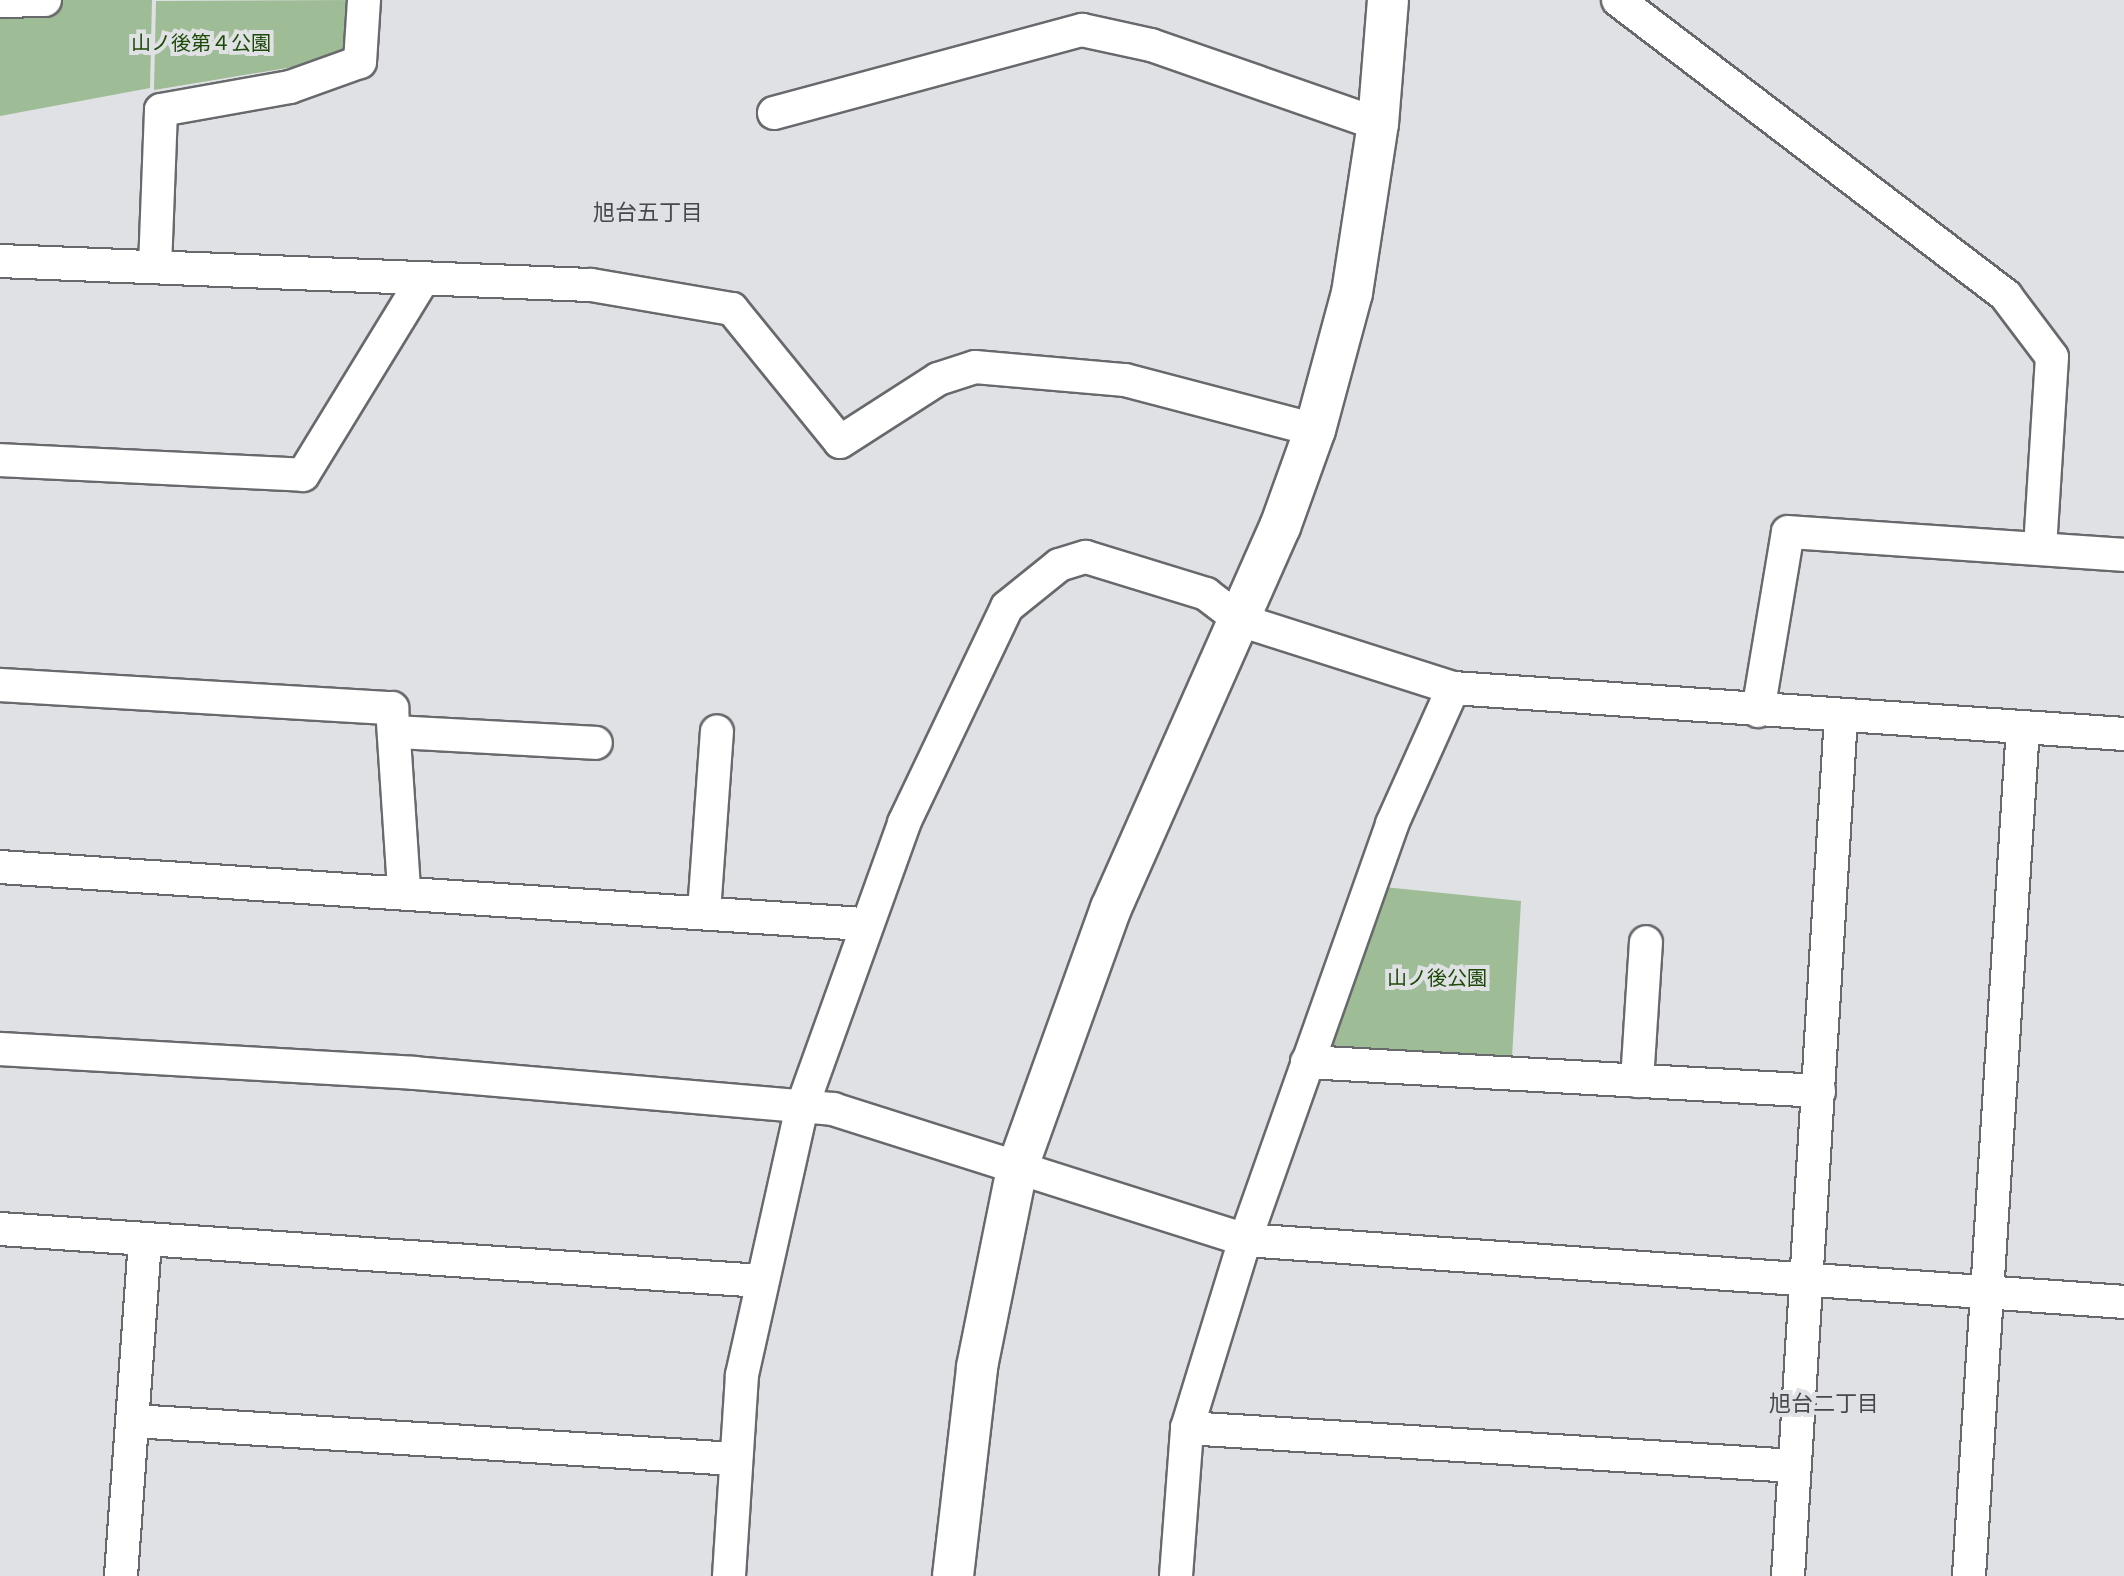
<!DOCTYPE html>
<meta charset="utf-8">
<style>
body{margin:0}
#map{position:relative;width:2124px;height:1576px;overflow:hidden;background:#dfe1e4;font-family:Lato,"Noto Sans JP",sans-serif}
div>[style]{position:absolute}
.green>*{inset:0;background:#9ebc95}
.roads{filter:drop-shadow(2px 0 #68696c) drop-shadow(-2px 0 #68696c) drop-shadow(0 2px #68696c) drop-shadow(0 -2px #68696c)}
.minor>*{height:32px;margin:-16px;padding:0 16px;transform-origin:16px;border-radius:16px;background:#fff}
.tertiary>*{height:40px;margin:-20px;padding:0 20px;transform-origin:20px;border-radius:20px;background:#fff}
span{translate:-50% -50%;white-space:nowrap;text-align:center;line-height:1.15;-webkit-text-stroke:8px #dfe1e4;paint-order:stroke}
.park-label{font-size:20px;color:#1d4a06}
.neighbourhood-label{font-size:22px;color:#47484b}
</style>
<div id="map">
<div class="green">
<div style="clip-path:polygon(0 0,152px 0,150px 88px,0 116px)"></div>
<div style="clip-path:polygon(357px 0,353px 57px,154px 90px,156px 1px)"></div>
<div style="clip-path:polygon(1384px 887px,1521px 901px,1512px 1057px,1325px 1052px)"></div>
</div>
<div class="roads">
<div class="minor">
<div style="left:1618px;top:0;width:488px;rotate:37.3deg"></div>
<div style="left:2006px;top:296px;width:76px;rotate:53deg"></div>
<div style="left:2052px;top:357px;width:190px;rotate:93.6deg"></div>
<div style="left:0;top:1px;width:45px;rotate:-1.3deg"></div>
<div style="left:774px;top:113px;width:319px;rotate:-15.1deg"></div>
<div style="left:1082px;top:30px;width:71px;rotate:12.3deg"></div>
<div style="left:1151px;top:45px;width:240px;rotate:19.2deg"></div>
<div style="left:0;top:261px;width:591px;rotate:2.33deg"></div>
<div style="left:591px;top:285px;width:143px;rotate:9.7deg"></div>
<div style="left:732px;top:309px;width:171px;rotate:50.9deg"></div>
<div style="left:840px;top:442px;width:117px;rotate:-32.7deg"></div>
<div style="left:938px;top:379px;width:39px;rotate:-18deg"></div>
<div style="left:975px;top:367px;width:151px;rotate:5deg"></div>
<div style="left:1125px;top:380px;width:196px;rotate:14.7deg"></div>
<div style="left:155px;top:267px;width:157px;rotate:-87.8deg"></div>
<div style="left:161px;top:110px;width:131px;rotate:-10.1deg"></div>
<div style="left:290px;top:87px;width:74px;rotate:-19.7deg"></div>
<div style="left:360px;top:62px;width:62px;rotate:-86.3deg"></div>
<div style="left:0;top:460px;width:303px;rotate:2.8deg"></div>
<div style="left:303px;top:475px;width:228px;rotate:-58.5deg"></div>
<div style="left:0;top:685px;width:393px;rotate:3.4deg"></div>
<div style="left:392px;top:708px;width:181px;rotate:86.2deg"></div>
<div style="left:1758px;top:711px;width:181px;rotate:-80.5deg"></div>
<div style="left:1788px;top:532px;width:337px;rotate:3.9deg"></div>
<div style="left:396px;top:732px;width:200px;rotate:3.1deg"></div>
<div style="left:0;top:867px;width:865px;rotate:3.78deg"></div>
<div style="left:704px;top:912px;width:181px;rotate:-85.9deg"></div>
<div style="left:0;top:1049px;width:415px;rotate:3.3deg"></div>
<div style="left:414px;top:1073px;width:421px;rotate:4.9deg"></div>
<div style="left:833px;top:1109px;width:432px;rotate:17.6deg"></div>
<div style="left:1245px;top:1240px;width:881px;rotate:4.03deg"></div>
<div style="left:1307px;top:1062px;width:513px;rotate:3.24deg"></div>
<div style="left:1637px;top:1081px;width:139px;rotate:-86.3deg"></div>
<div style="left:0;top:1229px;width:762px;rotate:3.91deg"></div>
<div style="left:134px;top:1421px;width:601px;rotate:3.62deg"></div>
<div style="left:1187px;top:1428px;width:608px;rotate:3.58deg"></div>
<div style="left:121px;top:1576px;width:337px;rotate:-85.9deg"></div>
<div style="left:729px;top:1576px;width:201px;rotate:-86.3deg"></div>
<div style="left:742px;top:1375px;width:275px;rotate:-77.4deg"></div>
<div style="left:802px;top:1107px;width:302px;rotate:-70.2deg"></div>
<div style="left:904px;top:823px;width:239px;rotate:-64.5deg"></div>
<div style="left:1007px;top:607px;width:67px;rotate:-38.9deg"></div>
<div style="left:1059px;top:565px;width:28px;rotate:-17deg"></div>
<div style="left:1086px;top:557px;width:126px;rotate:17.1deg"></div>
<div style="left:1206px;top:594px;width:43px;rotate:37.4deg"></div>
<div style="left:1240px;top:620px;width:224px;rotate:17.7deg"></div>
<div style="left:1453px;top:688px;width:673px;rotate:3.92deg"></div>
<div style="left:1176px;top:1576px;width:148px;rotate:-85.7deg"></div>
<div style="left:1187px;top:1428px;width:197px;rotate:-72.9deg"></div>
<div style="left:1245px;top:1240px;width:441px;rotate:-70.5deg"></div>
<div style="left:1392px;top:824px;width:149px;rotate:-65.8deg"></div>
<div style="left:1788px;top:1576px;width:861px;rotate:-86.47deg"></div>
<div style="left:1969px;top:1576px;width:850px;rotate:-86.36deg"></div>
</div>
<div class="tertiary">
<div style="left:953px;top:1576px;width:210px;rotate:-83.4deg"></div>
<div style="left:977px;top:1367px;width:202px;rotate:-78.6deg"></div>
<div style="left:1017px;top:1169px;width:277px;rotate:-70.2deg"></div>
<div style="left:1111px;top:908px;width:417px;rotate:-66.1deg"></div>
<div style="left:1280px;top:527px;width:103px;rotate:-70.2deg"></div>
<div style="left:1315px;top:430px;width:142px;rotate:-74.9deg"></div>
<div style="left:1352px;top:293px;width:171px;rotate:-81.3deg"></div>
<div style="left:1378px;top:124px;width:124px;rotate:-85.4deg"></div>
</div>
</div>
<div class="park-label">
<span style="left:201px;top:42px">山ノ後第４公園</span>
<span style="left:1437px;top:977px">山ノ後公園</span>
</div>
<div class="neighbourhood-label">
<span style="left:648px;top:212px">旭台五丁目</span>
<span style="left:1824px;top:1403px">旭台二丁目</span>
</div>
</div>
